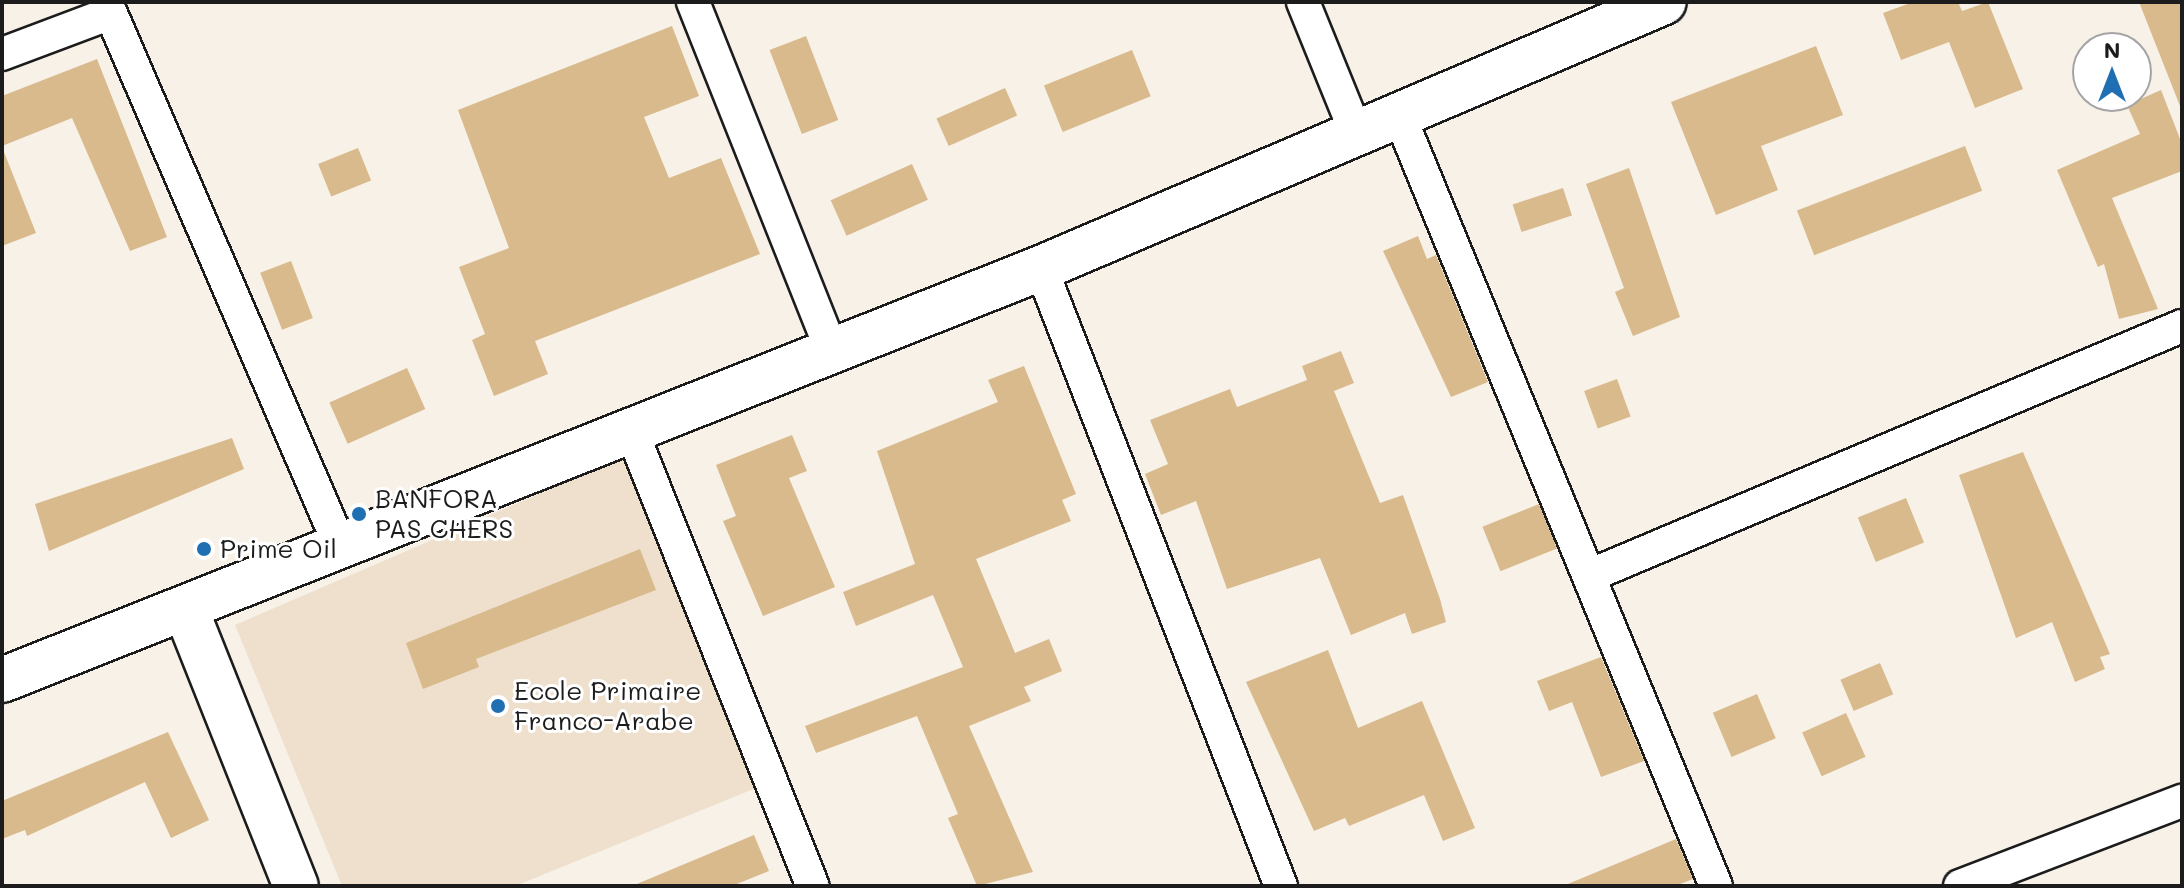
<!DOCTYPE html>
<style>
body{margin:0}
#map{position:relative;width:2184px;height:888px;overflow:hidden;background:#f7f1e8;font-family:Mali,sans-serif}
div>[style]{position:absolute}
.built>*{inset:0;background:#eee0cc}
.building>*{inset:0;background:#d9ba8c;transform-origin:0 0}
.roads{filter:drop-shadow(2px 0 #1c1c1c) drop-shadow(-2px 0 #1c1c1c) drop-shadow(0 2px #1c1c1c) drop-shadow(0 -2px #1c1c1c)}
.street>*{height:32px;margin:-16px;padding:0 16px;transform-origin:16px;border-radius:16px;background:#fff}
.secondary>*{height:44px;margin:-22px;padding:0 22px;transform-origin:22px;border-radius:22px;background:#fff}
.dots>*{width:22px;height:22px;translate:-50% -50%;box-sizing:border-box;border:4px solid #fff;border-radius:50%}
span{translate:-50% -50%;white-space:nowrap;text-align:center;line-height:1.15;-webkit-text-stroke:6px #fff;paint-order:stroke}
.poi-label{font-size:26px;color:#1c1c1c}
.left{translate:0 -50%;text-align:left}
.frame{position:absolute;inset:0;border:4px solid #1c1c1c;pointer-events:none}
.north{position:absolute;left:2072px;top:32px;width:80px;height:80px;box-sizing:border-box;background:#fff;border:2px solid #a4a4a4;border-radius:50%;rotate:0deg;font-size:22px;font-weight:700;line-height:32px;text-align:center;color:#1c1c1c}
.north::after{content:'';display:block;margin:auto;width:28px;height:36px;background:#1f6fb2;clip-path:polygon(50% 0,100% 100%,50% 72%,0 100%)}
</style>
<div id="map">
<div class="built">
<div style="clip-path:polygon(627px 456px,761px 786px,515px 886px,342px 886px,235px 625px)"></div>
</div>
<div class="building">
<div style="clip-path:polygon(1913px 2px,1958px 2px,1962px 11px,1988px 2px,2023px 89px,1975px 108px,1949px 42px,1901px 60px,1883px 13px)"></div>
<div style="clip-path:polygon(2139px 2px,2182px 2px,2182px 106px,2180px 106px)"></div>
<div style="clip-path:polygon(672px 26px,699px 96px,644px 117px,669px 178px,721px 158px,760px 254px,535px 341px,548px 374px,494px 396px,472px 340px,485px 334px,459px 267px,509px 248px,458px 110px)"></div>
<div style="left:806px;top:36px;width:90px;height:39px;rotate:69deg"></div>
<div style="clip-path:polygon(1816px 46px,1843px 115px,1761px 146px,1778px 190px,1716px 215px,1671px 102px)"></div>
<div style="left:1132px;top:50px;width:50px;height:95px;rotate:68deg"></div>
<div style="clip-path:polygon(97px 59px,167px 237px,130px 251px,72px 118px,2px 146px,2px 96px)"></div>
<div style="left:1005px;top:88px;width:30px;height:75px;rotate:66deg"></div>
<div style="clip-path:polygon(2161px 90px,2182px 144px,2182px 171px,2112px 198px,2158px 309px,2119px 319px,2104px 264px,2098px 267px,2057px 170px,2140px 134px,2127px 105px)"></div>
<div style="left:1965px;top:146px;width:48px;height:180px;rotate:69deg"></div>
<div style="left:358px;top:148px;width:35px;height:43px;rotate:68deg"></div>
<div style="clip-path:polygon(4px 152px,36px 233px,2px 246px,2px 153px)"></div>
<div style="left:912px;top:164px;width:39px;height:89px;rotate:66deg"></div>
<div style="clip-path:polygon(1629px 168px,1680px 317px,1633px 336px,1615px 292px,1624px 288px,1586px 184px)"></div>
<div style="left:1563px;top:188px;width:29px;height:53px;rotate:72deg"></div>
<div style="clip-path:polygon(1418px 236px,1427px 259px,1436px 255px,1488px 382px,1451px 397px,1383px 251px)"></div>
<div style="left:291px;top:261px;width:61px;height:33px;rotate:69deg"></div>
<div style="clip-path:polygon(1341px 351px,1354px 383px,1334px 391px,1363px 462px,1380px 503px,1403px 495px,1440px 599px,1446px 622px,1412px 634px,1405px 613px,1351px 635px,1320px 558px,1227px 589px,1196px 501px,1161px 515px,1145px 474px,1168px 464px,1150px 420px,1230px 389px,1237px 407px,1307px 380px,1302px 366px)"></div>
<div style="clip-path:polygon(1024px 366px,1076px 494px,1062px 500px,1071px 521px,976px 559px,1015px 653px,1049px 639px,1062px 671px,1024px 687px,1031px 701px,969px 726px,1033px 872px,977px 886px,948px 818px,958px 814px,917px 716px,816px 753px,805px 726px,963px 667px,933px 595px,856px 626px,843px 592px,915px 564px,877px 451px,998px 402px,988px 380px)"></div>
<div style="left:407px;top:368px;width:45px;height:85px;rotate:66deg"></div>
<div style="left:1617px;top:379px;width:40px;height:35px;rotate:70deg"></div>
<div style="clip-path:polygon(792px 435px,807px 471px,789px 478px,835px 587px,763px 616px,723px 521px,736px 516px,716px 465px)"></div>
<div style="clip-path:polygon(232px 438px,244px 469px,49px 551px,35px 504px)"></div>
<div style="clip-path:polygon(2023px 452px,2110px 654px,2100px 657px,2105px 669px,2075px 682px,2052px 622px,2016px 638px,1959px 475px)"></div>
<div style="left:1906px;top:498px;width:48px;height:52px;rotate:68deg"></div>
<div style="left:1539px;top:504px;width:48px;height:61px;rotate:68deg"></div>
<div style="clip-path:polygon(640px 549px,656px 590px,476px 659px,479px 667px,423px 689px,406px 643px)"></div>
<div style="clip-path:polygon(1328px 650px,1358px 728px,1422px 701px,1475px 828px,1443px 841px,1424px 795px,1349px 826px,1345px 818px,1314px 831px,1246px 682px)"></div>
<div style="clip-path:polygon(1601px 657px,1644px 761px,1601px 777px,1572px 702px,1549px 711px,1537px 681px)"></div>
<div style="left:1880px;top:663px;width:34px;height:43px;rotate:67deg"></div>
<div style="left:1757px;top:694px;width:48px;height:48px;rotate:67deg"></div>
<div style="left:1846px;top:713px;width:48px;height:48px;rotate:66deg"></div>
<div style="clip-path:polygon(168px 732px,209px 820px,171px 838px,145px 782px,27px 836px,25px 830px,2px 839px,2px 801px)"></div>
<div style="clip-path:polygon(754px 835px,769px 871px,732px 886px,632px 886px)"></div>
<div style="clip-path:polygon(1676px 839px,1693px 879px,1675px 886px,1563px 886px)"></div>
</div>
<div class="roads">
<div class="street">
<div style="left:106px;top:2px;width:594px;rotate:66.71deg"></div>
<div style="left:693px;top:2px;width:377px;rotate:68.3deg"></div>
<div style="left:1303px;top:2px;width:144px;rotate:67.9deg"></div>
<div style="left:2px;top:54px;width:116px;rotate:-20.6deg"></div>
<div style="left:1400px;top:117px;width:831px;rotate:67.66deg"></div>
<div style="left:1041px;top:268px;width:663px;rotate:68.78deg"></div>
<div style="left:632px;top:432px;width:489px;rotate:68.3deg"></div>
<div style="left:1591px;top:575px;width:641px;rotate:-22.85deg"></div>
<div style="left:1960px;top:886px;width:238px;rotate:-21deg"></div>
</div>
<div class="secondary">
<div style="left:186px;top:610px;width:297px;rotate:68.3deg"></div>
<div style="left:2px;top:680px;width:1118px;rotate:-21.63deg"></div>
<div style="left:1041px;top:268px;width:677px;rotate:-23.12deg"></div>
</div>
</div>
<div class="dots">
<div style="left:359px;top:514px;background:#1f6fb2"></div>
<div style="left:204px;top:549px;background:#1f6fb2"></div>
<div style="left:498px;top:706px;background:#1f6fb2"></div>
</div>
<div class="poi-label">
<span class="left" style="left:375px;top:514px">BANFORA<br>PAS CHERS</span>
<span class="left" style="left:220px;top:549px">Prime Oil</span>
<span class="left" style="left:514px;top:706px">Ecole Primaire<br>Franco-Arabe</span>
</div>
<div class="frame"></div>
<div class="north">N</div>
</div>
